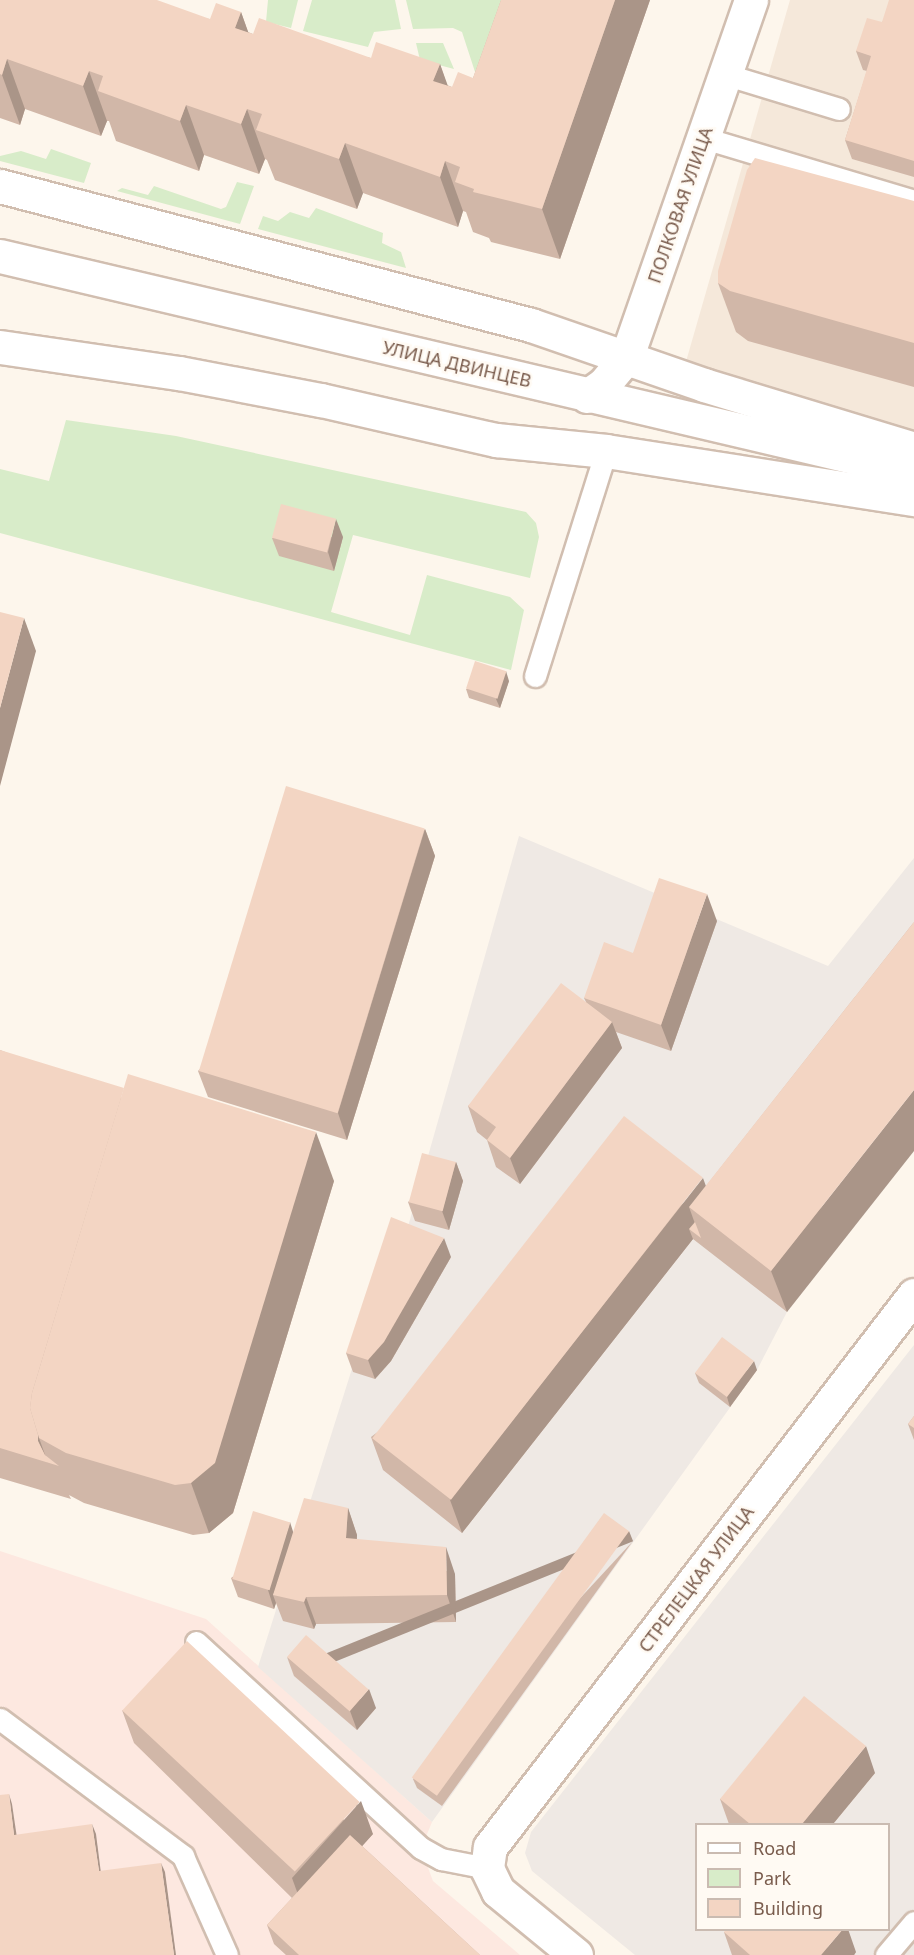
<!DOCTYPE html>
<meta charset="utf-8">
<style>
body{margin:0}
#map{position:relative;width:914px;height:1955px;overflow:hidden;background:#fdf6ec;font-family:"Noto Sans",sans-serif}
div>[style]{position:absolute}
.residential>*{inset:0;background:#f5e8da}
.commercial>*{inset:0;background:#fde8e0}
.industrial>*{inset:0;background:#efe9e4}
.green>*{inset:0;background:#d8ecc9}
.roads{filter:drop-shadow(2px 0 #d1beb0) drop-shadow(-2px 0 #d1beb0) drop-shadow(0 2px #d1beb0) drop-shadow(0 -2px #d1beb0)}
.lane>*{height:21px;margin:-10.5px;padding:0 10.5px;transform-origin:10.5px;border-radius:10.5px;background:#fff}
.street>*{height:33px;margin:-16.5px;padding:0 16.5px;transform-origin:16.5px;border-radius:16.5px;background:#fff}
.secondary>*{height:33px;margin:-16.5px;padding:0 16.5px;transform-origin:16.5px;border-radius:16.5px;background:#fff}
.wall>*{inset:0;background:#d1b7a8}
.shaded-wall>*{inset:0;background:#aa9588;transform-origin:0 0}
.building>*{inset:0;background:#f3d5c3;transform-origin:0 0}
span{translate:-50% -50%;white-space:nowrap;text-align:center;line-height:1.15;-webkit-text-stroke:5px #fffaf3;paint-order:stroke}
.street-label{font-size:18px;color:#7a5c4d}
.legend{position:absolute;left:695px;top:1823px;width:195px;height:108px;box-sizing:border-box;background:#fffaf3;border:2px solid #cabbb1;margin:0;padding:8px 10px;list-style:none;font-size:18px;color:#7a5c4d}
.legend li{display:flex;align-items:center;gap:12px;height:30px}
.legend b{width:30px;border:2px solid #cabbb1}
</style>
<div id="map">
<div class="residential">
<div style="clip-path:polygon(790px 0,914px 0,914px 433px,683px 372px)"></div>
</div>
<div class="commercial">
<div style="clip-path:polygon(0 1551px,206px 1619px,432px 1822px,421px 1849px,433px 1881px,520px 1955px,0 1955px)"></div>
</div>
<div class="industrial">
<div style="clip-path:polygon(519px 836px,828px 966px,914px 858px,914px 1151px,787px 1312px,757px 1370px,432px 1822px,258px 1667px,396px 1229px,407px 1230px)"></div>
<div style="clip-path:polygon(evenodd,914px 1345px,914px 1955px,635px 1955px,532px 1871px,525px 1853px,531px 1832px,914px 1345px,696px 1824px,888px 1824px,888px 1930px,696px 1930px,696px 1824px)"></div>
</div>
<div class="green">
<div style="clip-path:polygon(268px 0,298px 0,291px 28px,266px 22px)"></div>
<div style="clip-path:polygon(312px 0,395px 0,401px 29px,374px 32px,368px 47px,303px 31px)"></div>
<div style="clip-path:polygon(406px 0,504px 0,476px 75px,462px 32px,453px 28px,413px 29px)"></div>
<div style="clip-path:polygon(416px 43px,443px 43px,454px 69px,420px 60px)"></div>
<div style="clip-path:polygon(51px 149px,91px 163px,84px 183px,0 161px,0 156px,21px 151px,46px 159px)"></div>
<div style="clip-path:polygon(237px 182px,254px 186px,240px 224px,117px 191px,122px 188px,148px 195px,154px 186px,221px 209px,226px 207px)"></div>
<div style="clip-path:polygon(316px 208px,383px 233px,382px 243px,401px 252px,406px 268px,258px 229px,263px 216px,278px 221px,290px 212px,309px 218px)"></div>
<div style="clip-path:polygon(66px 420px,176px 436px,526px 512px,536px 523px,539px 537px,530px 578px,353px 535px,331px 612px,410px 635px,427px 575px,510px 597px,524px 610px,511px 670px,0 533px,0 469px,49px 481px)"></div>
</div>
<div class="roads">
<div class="lane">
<div style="left:724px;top:74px;width:120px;rotate:16.9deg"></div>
<div style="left:704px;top:138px;width:219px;rotate:16.7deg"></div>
<div style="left:535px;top:676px;width:236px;rotate:-72.5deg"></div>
<div style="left:196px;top:1642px;width:305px;rotate:42.5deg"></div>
<div style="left:421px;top:1848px;width:23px;rotate:29deg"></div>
<div style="left:441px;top:1859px;width:47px;rotate:11.1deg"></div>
<div style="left:0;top:1719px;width:229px;rotate:36.8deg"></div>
<div style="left:183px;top:1856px;width:108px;rotate:66deg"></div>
<div style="left:886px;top:1955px;width:43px;rotate:-49.7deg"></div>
</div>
<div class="street">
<div style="left:576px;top:1955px;width:101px;rotate:-140.6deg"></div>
<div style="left:498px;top:1891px;width:25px;rotate:-116deg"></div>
<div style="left:487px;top:1868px;width:21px;rotate:-82deg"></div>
<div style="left:490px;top:1847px;width:696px;rotate:-52.47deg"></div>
</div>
<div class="secondary">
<div style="left:0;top:186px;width:549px;rotate:14.67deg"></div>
<div style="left:531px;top:325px;width:183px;rotate:19.1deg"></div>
<div style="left:704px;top:385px;width:220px;rotate:16.9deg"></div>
<div style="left:0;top:256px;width:934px;rotate:13.25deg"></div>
<div style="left:0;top:347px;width:181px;rotate:8.3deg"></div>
<div style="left:179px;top:373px;width:145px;rotate:10.8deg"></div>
<div style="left:321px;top:400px;width:180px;rotate:12.9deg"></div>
<div style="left:496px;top:440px;width:111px;rotate:5.7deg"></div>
<div style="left:606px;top:451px;width:312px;rotate:8.9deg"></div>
<div style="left:587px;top:396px;width:19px;rotate:-35deg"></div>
<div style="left:603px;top:385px;width:38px;rotate:-50deg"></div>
<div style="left:627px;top:356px;width:377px;rotate:-70.8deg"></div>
</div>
</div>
<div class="wall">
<div style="clip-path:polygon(0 0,210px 19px,241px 12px,248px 32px,253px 34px,371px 58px,440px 64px,447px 85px,452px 87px,473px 78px,501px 0,650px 0,560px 259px,491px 242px,489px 238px,473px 232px,466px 212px,463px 211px,458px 227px,363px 193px,357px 209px,275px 180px,267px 160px,265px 159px,259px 174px,204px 155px,199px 171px,116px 141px,109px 121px,107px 121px,101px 136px,25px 109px,20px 125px,0 118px)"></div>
<div style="clip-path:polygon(914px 0,914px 177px,852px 159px,845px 140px,867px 71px,863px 70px,856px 51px,882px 22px)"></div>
<div style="clip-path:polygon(914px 201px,914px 387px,748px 341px,736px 332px,718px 283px)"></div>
<div style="clip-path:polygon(343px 537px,334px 571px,279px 556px,272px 538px)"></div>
<div style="clip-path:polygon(509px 681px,500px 708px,469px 698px,466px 689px)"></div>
<div style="clip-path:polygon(425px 829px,435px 856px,347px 1140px,208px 1097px,198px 1071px)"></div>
<div style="clip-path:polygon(717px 921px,671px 1051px,616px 1032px,622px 1048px,520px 1184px,496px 1167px,487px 1140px,477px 1132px,468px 1106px,586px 1002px,584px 998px,633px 953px)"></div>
<div style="clip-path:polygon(914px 922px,787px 1312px,693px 1239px,462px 1533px,383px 1470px,371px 1437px,706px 1186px)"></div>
<div style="clip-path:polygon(0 1050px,334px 1181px,233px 1513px,209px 1533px,193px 1535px,84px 1503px,69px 1495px,71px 1499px,0 1478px)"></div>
<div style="clip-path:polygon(456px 1162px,463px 1181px,449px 1230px,415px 1221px,408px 1202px)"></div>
<div style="clip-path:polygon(451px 1257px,391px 1361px,375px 1379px,353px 1372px,346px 1353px)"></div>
<div style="clip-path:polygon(757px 1370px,730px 1407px,699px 1383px,695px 1373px)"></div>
<div style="clip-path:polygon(914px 1416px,914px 1440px,908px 1424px)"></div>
<div style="clip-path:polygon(348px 1508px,357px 1535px,357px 1539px,455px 1574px,456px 1622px,316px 1624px,314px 1629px,283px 1621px,276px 1603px,274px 1609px,238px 1597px,231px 1578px,293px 1533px)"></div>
<div style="clip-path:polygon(633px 1541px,442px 1806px,417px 1788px,413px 1779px)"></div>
<div style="clip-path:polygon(287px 1657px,376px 1708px,357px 1730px,294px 1676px)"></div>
<div style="clip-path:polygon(122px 1710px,373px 1834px,362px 1846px,480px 1955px,286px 1955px,274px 1944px,267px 1925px,292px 1898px,134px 1743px)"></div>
<div style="clip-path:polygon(875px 1773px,833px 1824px,729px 1824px,720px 1799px)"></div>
<div style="clip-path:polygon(724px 1932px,856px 1952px,854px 1955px,732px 1955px)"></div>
</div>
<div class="shaded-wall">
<div style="clip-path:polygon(615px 0,650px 0,560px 259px,542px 209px)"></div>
<div style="clip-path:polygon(241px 12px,259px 62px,235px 28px)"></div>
<div style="clip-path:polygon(7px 59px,25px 109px,20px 125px,2px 75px)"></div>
<div style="clip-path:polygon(440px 64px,458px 114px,433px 81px)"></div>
<div style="clip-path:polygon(89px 71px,107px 121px,101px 136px,83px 86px)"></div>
<div style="clip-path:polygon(186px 105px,204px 155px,199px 171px,180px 121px)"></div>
<div style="clip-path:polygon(247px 109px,265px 159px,259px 174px,241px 124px)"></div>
<div style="clip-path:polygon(345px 143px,363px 193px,357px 209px,339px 159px)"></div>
<div style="clip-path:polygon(445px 161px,463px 211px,458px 227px,440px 177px)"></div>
<div style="clip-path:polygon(336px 519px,343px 537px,334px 571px,328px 552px)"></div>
<div style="clip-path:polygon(24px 618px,36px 651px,0 786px,0 708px)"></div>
<div style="clip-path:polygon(506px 671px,509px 681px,500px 708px,496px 699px)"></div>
<div style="clip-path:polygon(425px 829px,435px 856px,347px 1140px,338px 1113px)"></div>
<div style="clip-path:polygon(707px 894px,717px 921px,671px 1051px,661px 1025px)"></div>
<div style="clip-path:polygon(612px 1022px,622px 1048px,520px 1184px,510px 1158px)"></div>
<div style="clip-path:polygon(914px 1090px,914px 1151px,787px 1312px,771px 1271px)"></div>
<div style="clip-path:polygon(316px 1132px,334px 1181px,233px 1513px,209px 1533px,191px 1483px)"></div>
<div style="clip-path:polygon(456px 1162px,463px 1181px,449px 1230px,442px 1211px)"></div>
<div style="clip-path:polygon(703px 1178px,715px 1211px,689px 1207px,698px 1232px,689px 1229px,693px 1239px,462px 1533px,450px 1500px)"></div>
<div style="clip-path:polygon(444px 1238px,451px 1257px,391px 1361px,375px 1379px,368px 1360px)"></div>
<div style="clip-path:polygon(754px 1361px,757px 1370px,730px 1407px,727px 1397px)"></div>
<div style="clip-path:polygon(39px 1410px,39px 1438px,48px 1463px,38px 1441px)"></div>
<div style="clip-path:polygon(348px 1508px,357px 1535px,355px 1564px,346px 1538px)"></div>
<div style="clip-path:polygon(290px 1522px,296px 1541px,273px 1595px,276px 1603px,274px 1609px,268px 1590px)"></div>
<div style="left:629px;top:1531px;width:11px;height:327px;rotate:68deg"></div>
<div style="clip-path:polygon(446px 1547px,455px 1574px,456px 1622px,447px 1595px)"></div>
<div style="clip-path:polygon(306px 1597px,316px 1624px,314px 1629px,304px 1602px)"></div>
<div style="clip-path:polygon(369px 1689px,376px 1708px,357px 1730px,350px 1711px)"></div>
<div style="clip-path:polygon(866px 1746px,875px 1773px,833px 1824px,802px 1824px)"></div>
<div style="clip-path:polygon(9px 1794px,12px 1804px,18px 1845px,14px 1835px)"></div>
<div style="clip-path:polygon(361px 1801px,373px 1834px,304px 1911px,292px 1878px)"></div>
<div style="clip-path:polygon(92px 1824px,96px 1834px,102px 1881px,99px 1871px)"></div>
<div style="clip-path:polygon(161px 1863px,165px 1872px,176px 1955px,174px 1955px)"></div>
<div style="clip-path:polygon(843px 1929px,848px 1929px,856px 1952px,854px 1955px,821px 1955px)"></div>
</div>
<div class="building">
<div style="clip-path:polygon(0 0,157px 0,210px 19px,216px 3px,241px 12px,235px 28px,253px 34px,259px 18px,371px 58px,376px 42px,440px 64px,433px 81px,452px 87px,458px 72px,473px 78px,501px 0,615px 0,542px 209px,473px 192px,474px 189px,455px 182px,460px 167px,445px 161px,440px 177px,345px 143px,339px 159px,256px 130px,262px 114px,247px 109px,241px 124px,186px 105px,180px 121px,98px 91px,103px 76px,89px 71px,83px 86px,7px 59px,2px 75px,0 74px)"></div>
<div style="clip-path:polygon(889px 0,914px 0,914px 161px,845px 140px,871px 56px,856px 51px,867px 18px,882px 22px)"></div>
<div style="clip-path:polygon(755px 158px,914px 201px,914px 343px,730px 291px,718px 283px,718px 271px,747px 170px)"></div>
<div style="left:281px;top:504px;width:57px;height:35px;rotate:15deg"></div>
<div style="clip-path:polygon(0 612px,24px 618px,0 708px)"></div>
<div style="left:475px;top:661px;width:33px;height:29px;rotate:18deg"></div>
<div style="left:286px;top:786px;width:145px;height:298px;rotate:17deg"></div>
<div style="clip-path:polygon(659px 878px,707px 894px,661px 1025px,584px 998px,604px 942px,633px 953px)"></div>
<div style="clip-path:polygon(914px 922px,914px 1090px,771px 1271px,689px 1207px)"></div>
<div style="clip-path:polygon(561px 983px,612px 1022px,510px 1158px,487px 1140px,496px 1127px,468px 1106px)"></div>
<div style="clip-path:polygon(0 1050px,124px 1088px,32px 1393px,30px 1408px,38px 1435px,38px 1441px,45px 1455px,59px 1466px,0 1448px)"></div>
<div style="clip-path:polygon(128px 1074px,316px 1132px,215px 1463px,191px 1483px,175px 1485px,66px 1453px,39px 1438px,30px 1408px,32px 1393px)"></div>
<div style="left:624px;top:1116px;width:100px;height:409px;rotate:38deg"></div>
<div style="left:422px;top:1153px;width:35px;height:51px;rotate:15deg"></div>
<div style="clip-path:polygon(391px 1217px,444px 1238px,384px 1342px,368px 1360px,346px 1353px)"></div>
<div style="clip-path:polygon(695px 1222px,701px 1238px,689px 1229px)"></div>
<div style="left:722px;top:1337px;width:40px;height:45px;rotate:37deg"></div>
<div style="clip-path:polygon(914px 1416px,914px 1428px,908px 1424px)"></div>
<div style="clip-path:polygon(304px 1498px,348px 1508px,346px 1538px,446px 1547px,447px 1595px,306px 1597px,304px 1602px,273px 1595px)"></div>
<div style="left:253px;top:1511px;width:39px;height:71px;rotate:17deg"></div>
<div style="left:604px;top:1513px;width:31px;height:327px;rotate:36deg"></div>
<div style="left:306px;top:1635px;width:83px;height:29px;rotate:41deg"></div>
<div style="left:187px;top:1641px;width:236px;height:95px;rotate:43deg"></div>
<div style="clip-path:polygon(804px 1696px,866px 1746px,802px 1824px,750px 1824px,720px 1799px)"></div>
<div style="clip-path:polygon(9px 1794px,14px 1835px,92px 1824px,99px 1871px,161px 1863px,174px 1955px,0 1955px,0 1795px)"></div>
<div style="clip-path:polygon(350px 1835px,480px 1955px,299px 1955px,267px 1925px)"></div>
<div style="clip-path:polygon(726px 1929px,843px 1929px,821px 1955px,750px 1955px,724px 1932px)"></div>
</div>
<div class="street-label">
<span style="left:680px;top:205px;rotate:-71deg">ПОЛКОВАЯ УЛИЦА</span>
<span style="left:457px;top:364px;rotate:13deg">УЛИЦА ДВИНЦЕВ</span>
<span style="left:696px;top:1579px;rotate:-53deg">СТРЕЛЕЦКАЯ УЛИЦА</span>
</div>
<ul class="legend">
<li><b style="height:8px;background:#fff"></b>Road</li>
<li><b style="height:16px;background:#d8ecc9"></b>Park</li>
<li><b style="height:16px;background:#f3d5c3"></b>Building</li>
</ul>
</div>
